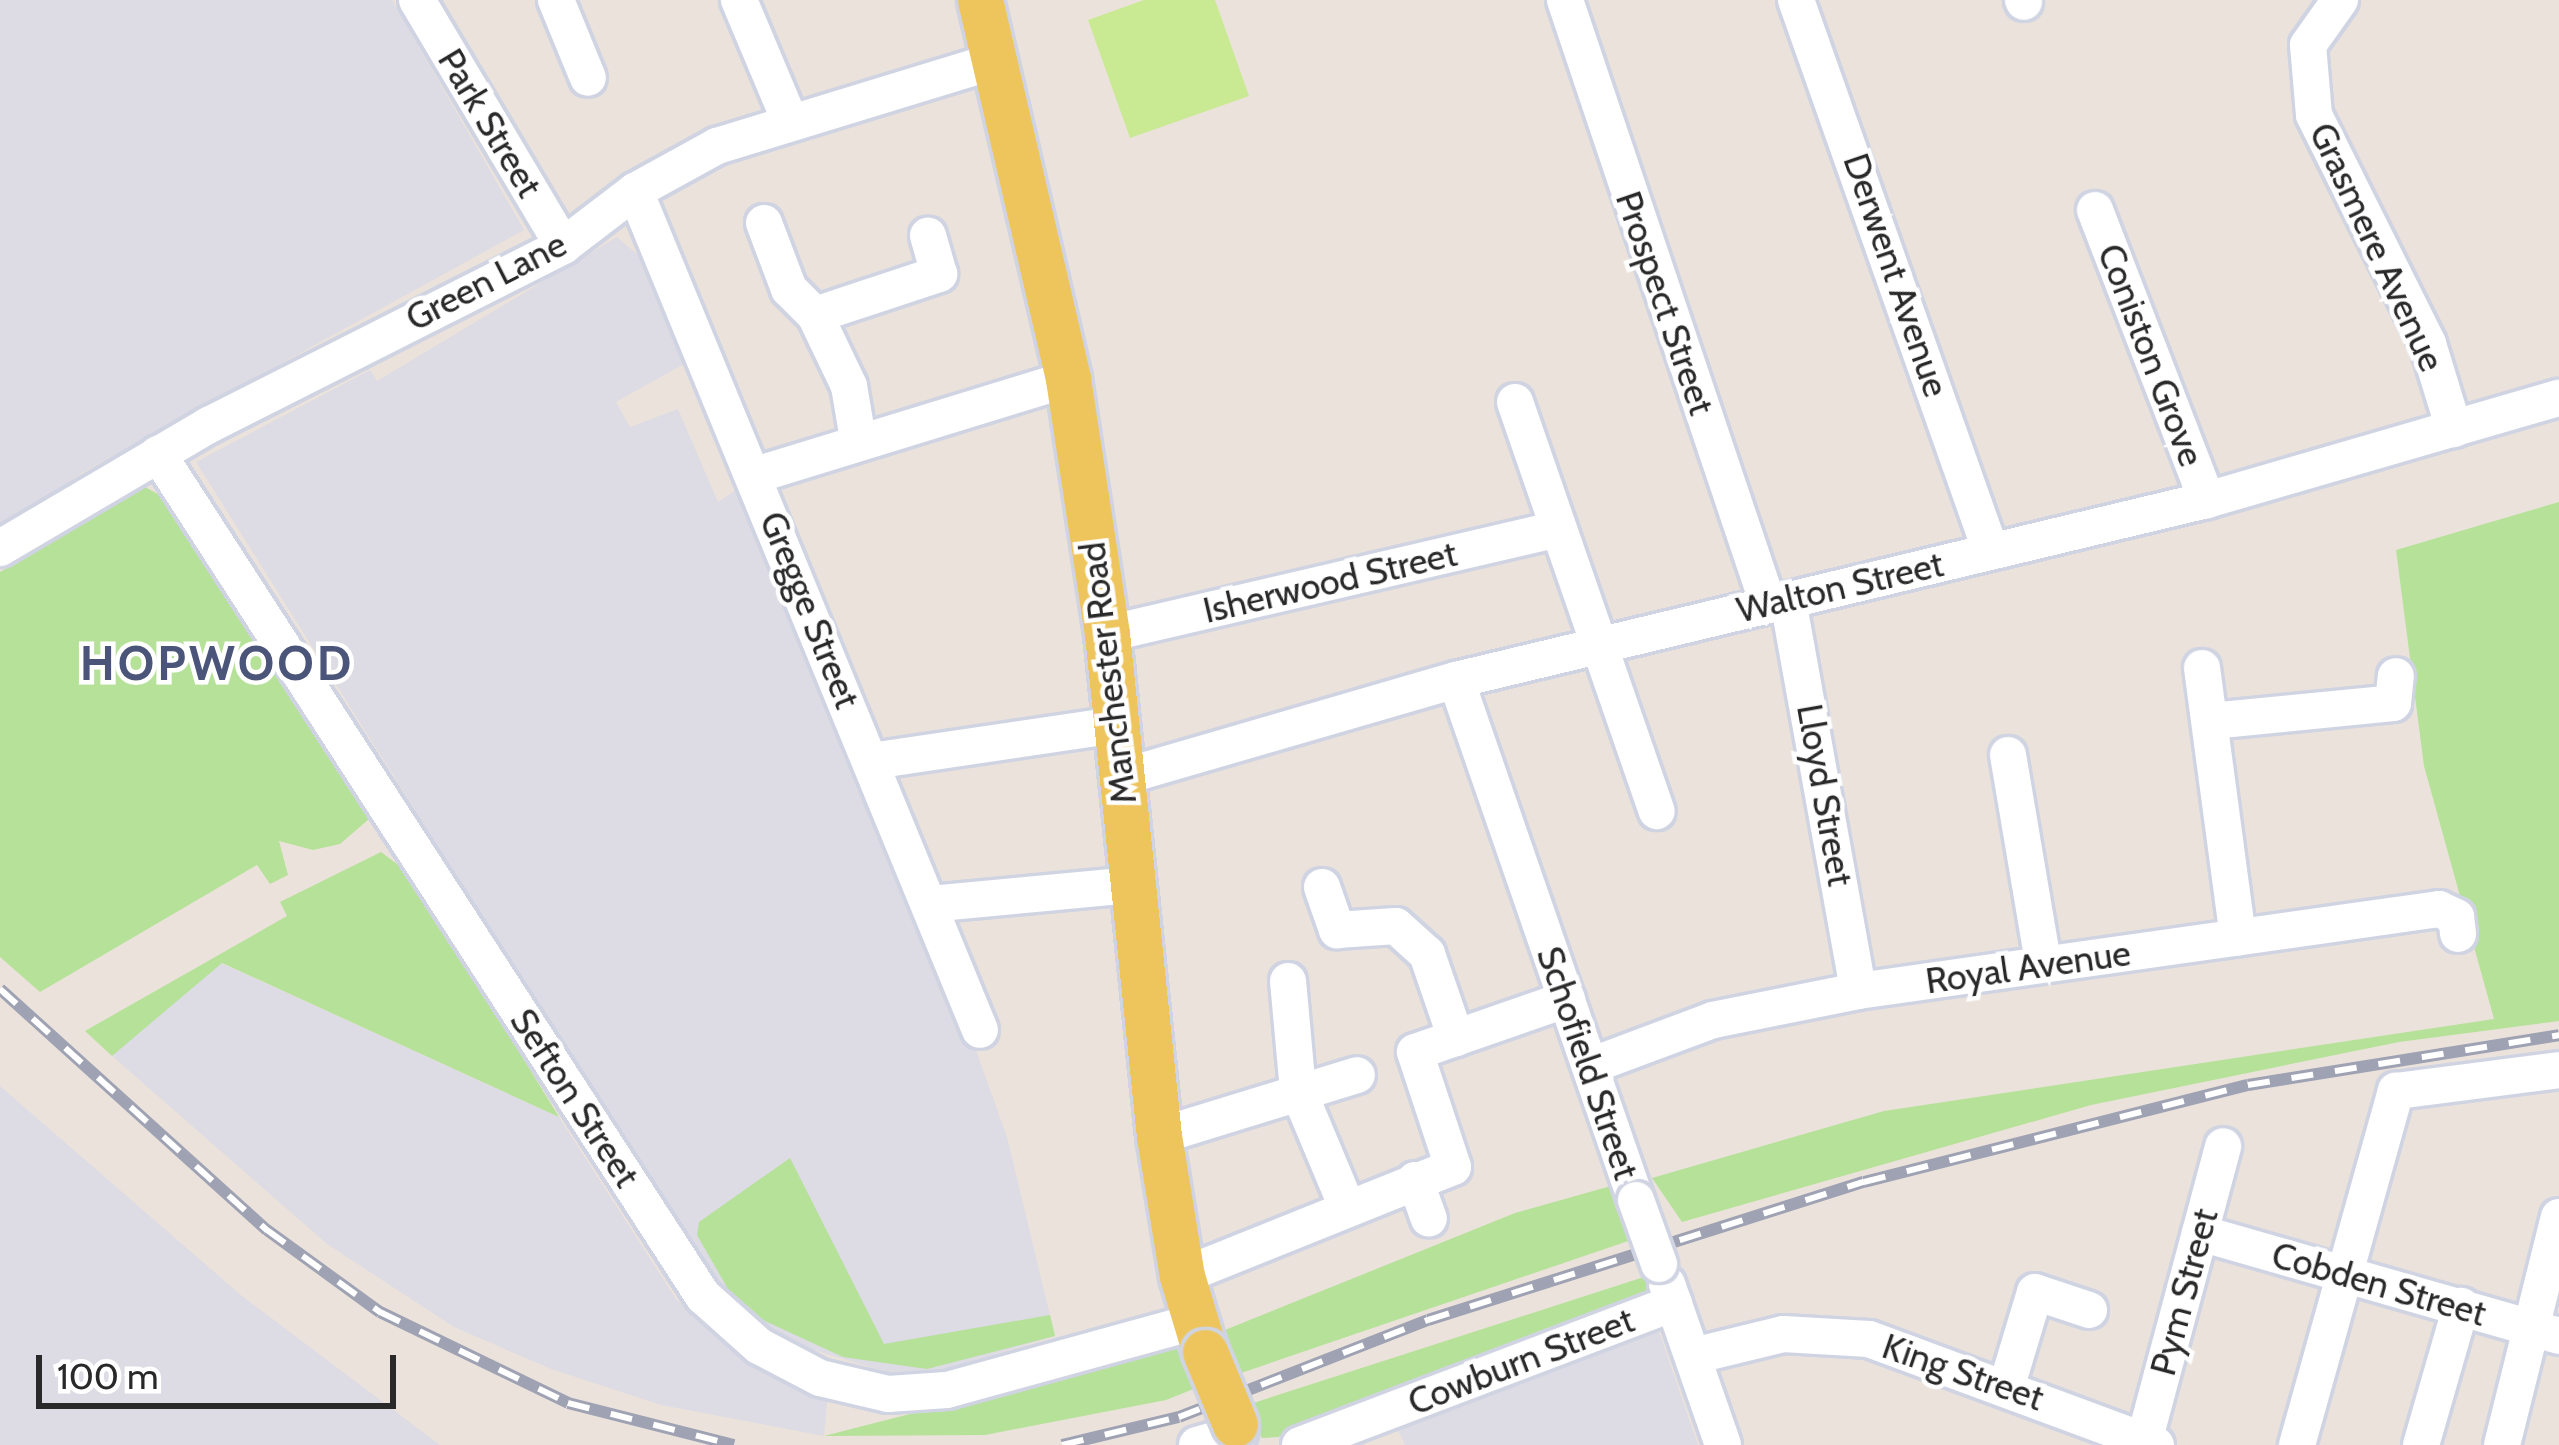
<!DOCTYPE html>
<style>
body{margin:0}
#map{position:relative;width:2559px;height:1445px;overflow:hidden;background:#ebe3db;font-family:Cabin,sans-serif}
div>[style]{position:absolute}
.industrial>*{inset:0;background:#dddbe3}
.green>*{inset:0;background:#b5e198}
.pitch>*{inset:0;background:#c9e993}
.roads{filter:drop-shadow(3px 0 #d0d4e2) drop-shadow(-3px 0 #d0d4e2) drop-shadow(0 3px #d0d4e2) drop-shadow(0 -3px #d0d4e2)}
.minor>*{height:36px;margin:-18px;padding:0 18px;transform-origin:18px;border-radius:18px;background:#fff}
.major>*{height:45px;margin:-22.5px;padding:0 22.5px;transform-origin:22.5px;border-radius:22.5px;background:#eec55d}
.rail>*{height:12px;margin-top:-6px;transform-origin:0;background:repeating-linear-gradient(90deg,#fff 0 22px,#9ea2b3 0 44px);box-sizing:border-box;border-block:3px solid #9ea2b3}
.bridges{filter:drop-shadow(3px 0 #d0d4e2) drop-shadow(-3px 0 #d0d4e2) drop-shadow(0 3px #d0d4e2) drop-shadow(0 -3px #d0d4e2)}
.minor-bridge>*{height:36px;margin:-18px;padding:0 18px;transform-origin:18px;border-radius:18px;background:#fff}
.major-bridge>*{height:45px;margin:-22.5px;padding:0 22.5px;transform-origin:22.5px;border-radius:22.5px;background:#eec55d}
span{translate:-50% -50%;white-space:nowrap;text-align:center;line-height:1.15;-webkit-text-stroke:9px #fff;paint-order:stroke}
.street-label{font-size:36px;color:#292929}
.district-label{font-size:48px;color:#4a5579;font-weight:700;letter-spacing:3px}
.scale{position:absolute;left:36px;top:1355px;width:360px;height:54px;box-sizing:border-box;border:6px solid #292929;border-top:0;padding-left:15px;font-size:36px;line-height:42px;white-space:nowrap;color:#292929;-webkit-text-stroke:9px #fff;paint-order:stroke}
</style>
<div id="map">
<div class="industrial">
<div style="clip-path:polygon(0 0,392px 0,524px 230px,82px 473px,0 531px)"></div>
<div style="clip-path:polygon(617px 237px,638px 255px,684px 364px,616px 402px,630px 427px,678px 409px,718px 502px,736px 490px,857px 787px,867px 783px,938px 944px,1007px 1137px,1055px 1336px,928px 1374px,887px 1372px,777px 1339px,713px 1284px,196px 462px,370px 370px,377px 381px)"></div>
<div style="clip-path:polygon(221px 963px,559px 1117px,676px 1299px,748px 1364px,828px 1394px,824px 1436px,661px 1405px,551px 1369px,454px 1327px,327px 1244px,112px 1056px)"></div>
<div style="clip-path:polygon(0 1086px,242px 1296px,440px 1445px,0 1445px)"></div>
<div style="clip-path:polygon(1656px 1323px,1698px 1445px,1405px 1445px,1391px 1416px)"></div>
</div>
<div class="green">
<div style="clip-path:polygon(143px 486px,167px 499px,365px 799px,369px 819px,340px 844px,313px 850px,279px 841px,288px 875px,270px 884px,257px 865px,40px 992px,0 957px,0 572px)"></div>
<div style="clip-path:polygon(2559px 502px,2559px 1021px,2399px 1042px,2091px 1105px,1682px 1222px,1652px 1178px,1884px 1111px,2494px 1019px,2424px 766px,2396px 550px)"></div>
<div style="clip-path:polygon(381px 852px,409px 873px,559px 1117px,222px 963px,112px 1056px,85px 1031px,287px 916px,280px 902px)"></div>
<div style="clip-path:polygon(790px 1158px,884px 1344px,1050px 1315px,1055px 1336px,927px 1369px,843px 1357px,765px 1321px,728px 1289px,697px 1235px,699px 1222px)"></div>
<div style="clip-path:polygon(1618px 1184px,1637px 1238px,1235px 1375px,1225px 1330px,1515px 1213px)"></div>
<div style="clip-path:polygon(1647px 1276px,1650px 1295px,1278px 1437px,1262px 1438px,1244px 1406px)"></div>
<div style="clip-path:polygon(1175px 1346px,1201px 1386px,1166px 1400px,985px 1435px,824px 1436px)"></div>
</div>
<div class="pitch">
<div style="clip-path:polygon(1144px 0,1215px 0,1249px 96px,1130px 138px,1088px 20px)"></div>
</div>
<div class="roads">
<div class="minor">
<div style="left:417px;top:0;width:286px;rotate:59.3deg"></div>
<div style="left:556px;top:0;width:84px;rotate:67.7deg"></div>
<div style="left:739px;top:0;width:129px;rotate:67.2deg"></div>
<div style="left:1565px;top:0;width:637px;rotate:71.42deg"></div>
<div style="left:1796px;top:0;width:585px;rotate:70.54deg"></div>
<div style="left:2023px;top:0;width:2px;rotate:63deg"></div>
<div style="left:2340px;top:0;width:55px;rotate:125.4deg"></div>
<div style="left:2308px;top:45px;width:70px;rotate:85.1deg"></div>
<div style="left:2314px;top:115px;width:256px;rotate:63.5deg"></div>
<div style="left:2428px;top:344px;width:89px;rotate:73deg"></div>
<div style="left:635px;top:191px;width:907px;rotate:67.65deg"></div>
<div style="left:2095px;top:210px;width:311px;rotate:68.9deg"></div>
<div style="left:764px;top:223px;width:71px;rotate:69.3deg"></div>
<div style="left:789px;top:289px;width:37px;rotate:45deg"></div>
<div style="left:815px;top:315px;width:79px;rotate:64.4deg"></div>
<div style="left:849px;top:386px;width:54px;rotate:80.4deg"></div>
<div style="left:815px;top:315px;width:131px;rotate:-18.3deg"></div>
<div style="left:939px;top:274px;width:40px;rotate:-106deg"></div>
<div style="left:1515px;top:402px;width:433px;rotate:70.9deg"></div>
<div style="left:158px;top:454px;width:1003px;rotate:57.09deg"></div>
<div style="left:703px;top:1296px;width:75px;rotate:41.8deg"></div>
<div style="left:759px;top:1346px;width:69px;rotate:27.7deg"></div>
<div style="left:820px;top:1378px;width:70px;rotate:13.2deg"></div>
<div style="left:888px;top:1394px;width:59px;rotate:-3.9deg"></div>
<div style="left:947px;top:1390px;width:259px;rotate:-15.4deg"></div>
<div style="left:756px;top:475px;width:326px;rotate:-17.1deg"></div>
<div style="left:0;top:548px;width:243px;rotate:-30.5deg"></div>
<div style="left:209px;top:425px;width:397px;rotate:-26.8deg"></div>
<div style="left:563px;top:246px;width:91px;rotate:-37.4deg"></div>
<div style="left:635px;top:191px;width:94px;rotate:-28.8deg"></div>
<div style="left:717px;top:146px;width:287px;rotate:-17deg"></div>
<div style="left:1788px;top:600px;width:397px;rotate:79.8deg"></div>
<div style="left:1107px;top:634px;width:459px;rotate:-13.1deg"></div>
<div style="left:2202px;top:668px;width:272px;rotate:82.4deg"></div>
<div style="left:1456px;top:680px;width:550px;rotate:70.91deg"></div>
<div style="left:2211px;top:721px;width:183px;rotate:-5.6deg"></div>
<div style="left:2393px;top:703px;width:27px;rotate:-84deg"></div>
<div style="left:2008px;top:755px;width:211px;rotate:80.4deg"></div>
<div style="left:872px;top:761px;width:248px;rotate:-8.4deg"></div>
<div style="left:1122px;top:777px;width:348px;rotate:-16.2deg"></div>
<div style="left:1456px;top:680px;width:772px;rotate:-13.48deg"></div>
<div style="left:2207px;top:500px;width:366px;rotate:-16.2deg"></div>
<div style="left:1322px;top:887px;width:46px;rotate:70.8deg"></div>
<div style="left:1337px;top:930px;width:59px;rotate:-3.9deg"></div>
<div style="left:1396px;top:926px;width:42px;rotate:42.1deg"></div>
<div style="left:1427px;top:954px;width:89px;rotate:71deg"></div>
<div style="left:930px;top:904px;width:202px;rotate:-5.4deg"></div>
<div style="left:1288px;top:981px;width:109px;rotate:84.8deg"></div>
<div style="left:1298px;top:1090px;width:125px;rotate:67.3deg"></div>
<div style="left:1590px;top:1066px;width:131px;rotate:-20.5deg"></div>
<div style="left:1713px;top:1020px;width:148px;rotate:-11.3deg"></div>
<div style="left:1858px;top:991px;width:587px;rotate:-8.03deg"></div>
<div style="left:2439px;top:909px;width:19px;rotate:25deg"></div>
<div style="left:2456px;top:917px;width:17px;rotate:83deg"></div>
<div style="left:1159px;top:1136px;width:207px;rotate:-17.1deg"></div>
<div style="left:1415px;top:1180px;width:41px;rotate:70.3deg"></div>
<div style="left:2200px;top:1233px;width:373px;rotate:16deg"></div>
<div style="left:1182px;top:1276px;width:292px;rotate:-21.9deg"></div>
<div style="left:1453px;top:1167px;width:121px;rotate:-108.3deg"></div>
<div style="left:1415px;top:1052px;width:161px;rotate:-19.2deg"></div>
<div style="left:1667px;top:1284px;width:170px;rotate:70.8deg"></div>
<div style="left:1693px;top:1356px;width:93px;rotate:-13.7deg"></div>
<div style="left:1783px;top:1334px;width:86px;rotate:3.3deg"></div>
<div style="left:1869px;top:1339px;width:306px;rotate:20.3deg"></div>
<div style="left:2007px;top:1385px;width:97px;rotate:-73.2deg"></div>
<div style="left:2035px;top:1292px;width:57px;rotate:18.4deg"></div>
<div style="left:2145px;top:1438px;width:302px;rotate:-75deg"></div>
<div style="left:1197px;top:1445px;width:44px;rotate:-15.9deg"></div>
<div style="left:1300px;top:1445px;width:400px;rotate:-20.8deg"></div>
<div style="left:2297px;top:1445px;width:368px;rotate:-74.4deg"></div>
<div style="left:2396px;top:1091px;width:164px;rotate:-7.3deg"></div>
<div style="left:2421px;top:1445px;width:145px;rotate:-73.9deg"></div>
<div style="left:2502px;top:1445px;width:235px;rotate:-76deg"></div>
</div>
<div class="major">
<div style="left:980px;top:0;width:389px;rotate:76.9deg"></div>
<div style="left:1068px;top:379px;width:258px;rotate:81.3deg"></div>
<div style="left:1107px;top:634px;width:505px;rotate:84.09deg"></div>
<div style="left:1159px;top:1136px;width:142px;rotate:80.7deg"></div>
<div style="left:1182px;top:1276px;width:79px;rotate:73.2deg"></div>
</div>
</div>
<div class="rail">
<div style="left:0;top:989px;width:360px;rotate:42.1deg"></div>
<div style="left:267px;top:1230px;width:140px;rotate:36deg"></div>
<div style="left:380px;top:1312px;width:209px;rotate:25.8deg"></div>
<div style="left:568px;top:1403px;width:171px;rotate:14.2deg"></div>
<div style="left:1062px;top:1445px;width:120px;rotate:-13.5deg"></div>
<div style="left:1179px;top:1417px;width:267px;rotate:-21.3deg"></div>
<div style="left:1428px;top:1320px;width:457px;rotate:-17.6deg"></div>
<div style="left:1864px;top:1182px;width:396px;rotate:-14.2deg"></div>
<div style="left:2248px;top:1085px;width:315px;rotate:-9.1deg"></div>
</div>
<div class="bridges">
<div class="minor-bridge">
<div style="left:1636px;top:1200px;width:68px;rotate:70.2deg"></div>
</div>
<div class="major-bridge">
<div style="left:1205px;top:1352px;width:78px;rotate:67.4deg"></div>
</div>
</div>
<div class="street-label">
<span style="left:490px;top:123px;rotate:59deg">Park Street</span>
<span style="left:2377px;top:247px;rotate:65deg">Grasmere Avenue</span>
<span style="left:1896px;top:275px;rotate:71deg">Derwent Avenue</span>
<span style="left:486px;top:281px;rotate:-27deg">Green Lane</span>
<span style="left:1665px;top:303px;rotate:71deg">Prospect Street</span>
<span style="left:2151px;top:355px;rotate:69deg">Coniston Grove</span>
<span style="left:1330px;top:582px;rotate:-13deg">Isherwood Street</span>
<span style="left:1840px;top:587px;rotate:-13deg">Walton Street</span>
<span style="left:810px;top:610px;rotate:68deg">Gregge Street</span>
<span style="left:1108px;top:673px;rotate:-97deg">Manchester Road</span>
<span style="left:1825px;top:795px;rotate:80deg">Lloyd Street</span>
<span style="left:2028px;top:967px;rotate:-8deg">Royal Avenue</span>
<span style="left:1588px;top:1063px;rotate:71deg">Schofield Street</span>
<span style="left:575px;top:1098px;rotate:57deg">Sefton Street</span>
<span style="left:2379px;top:1284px;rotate:16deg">Cobden Street</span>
<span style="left:2184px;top:1292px;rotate:-75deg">Pym Street</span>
<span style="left:1521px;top:1361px;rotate:-21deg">Cowburn Street</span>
<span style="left:1963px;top:1372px;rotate:19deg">King Street</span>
</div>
<div class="district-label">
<span style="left:217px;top:664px">HOPWOOD</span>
</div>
<div class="scale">100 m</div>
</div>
